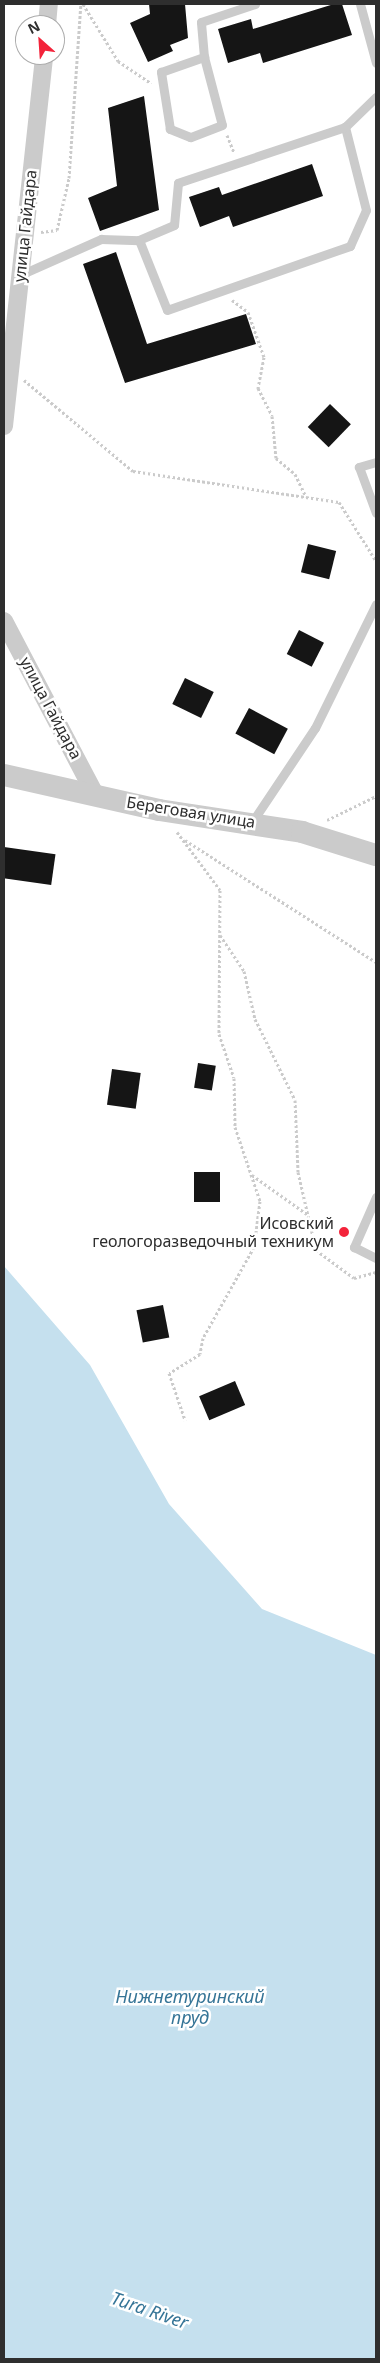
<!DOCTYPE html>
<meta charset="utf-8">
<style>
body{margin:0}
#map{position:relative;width:380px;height:2363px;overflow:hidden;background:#fff;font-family:"Noto Sans",sans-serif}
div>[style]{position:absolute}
.water>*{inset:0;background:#c5e0ee}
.building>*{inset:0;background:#151515;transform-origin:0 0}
.path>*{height:3px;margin-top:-1.5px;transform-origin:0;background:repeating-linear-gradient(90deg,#cbcbcb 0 2.5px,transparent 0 5px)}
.service>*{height:9px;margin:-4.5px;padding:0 4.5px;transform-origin:4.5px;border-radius:4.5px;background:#cbcbcb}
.minor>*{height:18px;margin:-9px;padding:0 9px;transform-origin:9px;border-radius:9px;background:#cbcbcb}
.tertiary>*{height:22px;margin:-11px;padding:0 11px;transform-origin:11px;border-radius:11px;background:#cbcbcb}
.dots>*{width:14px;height:14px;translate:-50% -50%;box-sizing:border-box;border:2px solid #fff;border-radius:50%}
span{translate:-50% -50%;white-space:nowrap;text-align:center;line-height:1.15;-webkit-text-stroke:5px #fff;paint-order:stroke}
.street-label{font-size:16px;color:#2e2e2e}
.poi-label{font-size:16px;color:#2e2e2e}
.right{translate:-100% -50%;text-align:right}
.water-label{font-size:18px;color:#367597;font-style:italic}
.frame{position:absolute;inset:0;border:5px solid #2e2e2e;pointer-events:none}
.north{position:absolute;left:15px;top:15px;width:50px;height:50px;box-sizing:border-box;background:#fff;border:1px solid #ababab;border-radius:50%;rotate:334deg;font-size:14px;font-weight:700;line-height:20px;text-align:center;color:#2e2e2e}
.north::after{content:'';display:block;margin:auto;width:18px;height:22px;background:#f3233a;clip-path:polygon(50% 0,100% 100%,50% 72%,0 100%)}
</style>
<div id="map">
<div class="water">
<div style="clip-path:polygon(4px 1266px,90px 1365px,169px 1504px,262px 1609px,376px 1655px,376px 2359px,4px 2359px)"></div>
</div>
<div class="building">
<div style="clip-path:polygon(149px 4px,185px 4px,188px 38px,170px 45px,173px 51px,148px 62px,130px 23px,150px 14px)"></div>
<div style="clip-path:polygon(334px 4px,342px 4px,352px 35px,263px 63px,260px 53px,228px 63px,218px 29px,251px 19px,253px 29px)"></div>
<div style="clip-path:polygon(144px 96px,159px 210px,100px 231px,88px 198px,117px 186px,108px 108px)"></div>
<div style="clip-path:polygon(312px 164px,323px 196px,233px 227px,229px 216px,200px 227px,189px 197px,219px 187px,222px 195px)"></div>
<div style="clip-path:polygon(116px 252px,147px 344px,246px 314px,256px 344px,125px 383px,83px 264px)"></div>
<div style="left:330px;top:404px;width:29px;height:32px;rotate:44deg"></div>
<div style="left:308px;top:544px;width:29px;height:29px;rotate:14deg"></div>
<div style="left:299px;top:630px;width:28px;height:27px;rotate:27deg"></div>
<div style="left:185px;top:678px;width:32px;height:29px;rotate:26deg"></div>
<div style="left:249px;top:708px;width:44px;height:29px;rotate:28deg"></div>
<div style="left:4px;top:847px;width:52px;height:31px;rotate:8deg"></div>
<div style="left:198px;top:1063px;width:18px;height:25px;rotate:9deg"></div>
<div style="left:112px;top:1069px;width:29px;height:36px;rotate:8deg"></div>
<div style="left:194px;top:1172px;width:26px;height:30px"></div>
<div style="left:163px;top:1305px;width:33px;height:27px;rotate:79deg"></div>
<div style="left:235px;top:1381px;width:26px;height:39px;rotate:67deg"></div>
</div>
<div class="path">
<div style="left:83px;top:4px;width:67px;rotate:58.4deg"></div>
<div style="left:118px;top:61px;width:40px;rotate:34deg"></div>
<div style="left:227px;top:135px;width:18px;rotate:68deg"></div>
<div style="left:41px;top:232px;width:16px;rotate:-7deg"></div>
<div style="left:57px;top:230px;width:53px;rotate:-77deg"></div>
<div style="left:69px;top:178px;width:174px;rotate:-86.1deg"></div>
<div style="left:232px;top:300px;width:20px;rotate:37deg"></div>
<div style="left:248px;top:312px;width:48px;rotate:70.4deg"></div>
<div style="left:264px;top:357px;width:32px;rotate:101deg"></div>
<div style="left:258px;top:388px;width:31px;rotate:63deg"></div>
<div style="left:272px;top:416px;width:42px;rotate:84.6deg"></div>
<div style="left:276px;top:458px;width:25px;rotate:40deg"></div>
<div style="left:295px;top:474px;width:25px;rotate:64deg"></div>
<div style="left:24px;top:380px;width:142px;rotate:39.9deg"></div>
<div style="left:133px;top:471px;width:208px;rotate:8.6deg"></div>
<div style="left:339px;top:502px;width:70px;rotate:57.9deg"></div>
<div style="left:327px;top:820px;width:55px;rotate:-26.1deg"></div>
<div style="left:177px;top:832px;width:72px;rotate:53.4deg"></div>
<div style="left:220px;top:890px;width:144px;rotate:90.4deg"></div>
<div style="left:219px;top:1034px;width:46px;rotate:71.2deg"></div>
<div style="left:234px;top:1078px;width:49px;rotate:88.8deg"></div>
<div style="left:235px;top:1127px;width:78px;rotate:71.3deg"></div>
<div style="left:260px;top:1201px;width:46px;rotate:97.4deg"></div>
<div style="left:254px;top:1247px;width:104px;rotate:119.3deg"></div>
<div style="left:203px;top:1338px;width:16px;rotate:101deg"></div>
<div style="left:200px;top:1354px;width:36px;rotate:148deg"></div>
<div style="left:169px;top:1373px;width:50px;rotate:71.2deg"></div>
<div style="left:185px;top:840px;width:227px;rotate:32.6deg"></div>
<div style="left:220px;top:935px;width:43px;rotate:56.3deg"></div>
<div style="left:244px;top:971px;width:49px;rotate:77.1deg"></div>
<div style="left:255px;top:1019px;width:90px;rotate:63.7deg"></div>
<div style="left:295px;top:1100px;width:72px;rotate:87.6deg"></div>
<div style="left:298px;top:1172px;width:80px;rotate:77deg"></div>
<div style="left:316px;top:1250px;width:47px;rotate:36.4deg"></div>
<div style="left:354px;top:1278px;width:23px;rotate:-15deg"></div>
<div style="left:252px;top:1175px;width:69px;rotate:35.5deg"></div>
</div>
<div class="service">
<div style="left:360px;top:4px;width:61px;rotate:74.8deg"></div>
<div style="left:204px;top:57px;width:70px;rotate:75.2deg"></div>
<div style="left:222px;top:125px;width:34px;rotate:159deg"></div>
<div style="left:190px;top:137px;width:22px;rotate:-158deg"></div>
<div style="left:170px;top:129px;width:58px;rotate:-99deg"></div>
<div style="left:161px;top:72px;width:46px;rotate:-19.2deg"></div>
<div style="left:204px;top:57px;width:35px;rotate:-95deg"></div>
<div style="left:201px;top:22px;width:57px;rotate:-18.4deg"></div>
<div style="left:345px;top:127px;width:43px;rotate:-44.1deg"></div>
<div style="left:20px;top:275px;width:89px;rotate:-24deg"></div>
<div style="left:101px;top:239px;width:38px;rotate:2deg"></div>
<div style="left:139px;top:240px;width:75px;rotate:68.2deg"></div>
<div style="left:167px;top:310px;width:194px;rotate:-19.3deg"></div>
<div style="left:350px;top:246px;width:39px;rotate:-66deg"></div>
<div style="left:366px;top:210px;width:86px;rotate:-104.2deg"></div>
<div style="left:345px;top:127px;width:176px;rotate:161.5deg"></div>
<div style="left:178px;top:183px;width:42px;rotate:95.4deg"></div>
<div style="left:174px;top:225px;width:38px;rotate:157deg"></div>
<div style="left:376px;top:462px;width:18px;rotate:164deg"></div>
<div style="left:359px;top:467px;width:49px;rotate:69.7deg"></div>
<div style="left:252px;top:822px;width:113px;rotate:-56.2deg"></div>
<div style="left:315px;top:728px;width:138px;rotate:-63.8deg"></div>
<div style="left:376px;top:1197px;width:55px;rotate:113.7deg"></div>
<div style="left:354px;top:1247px;width:25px;rotate:27deg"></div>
</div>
<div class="minor">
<div style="left:47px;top:25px;width:21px;rotate:-85deg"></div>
<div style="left:4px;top:426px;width:373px;rotate:-83.8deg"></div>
<div style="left:4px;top:621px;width:198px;rotate:62.3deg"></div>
</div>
<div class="tertiary">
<div style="left:4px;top:775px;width:159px;rotate:12.7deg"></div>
<div style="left:159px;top:810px;width:145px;rotate:8.7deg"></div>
<div style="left:302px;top:832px;width:77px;rotate:17.3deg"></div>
</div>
<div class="dots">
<div style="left:344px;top:1232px;background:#f3233a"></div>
</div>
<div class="street-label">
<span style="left:25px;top:226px;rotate:-84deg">улица Гайдара</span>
<span style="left:51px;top:708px;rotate:62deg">улица Гайдара</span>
<span style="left:191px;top:812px;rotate:9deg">Береговая улица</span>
</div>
<div class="poi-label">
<span class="right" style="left:334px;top:1232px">Исовский<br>геологоразведочный техникум</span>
</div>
<div class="water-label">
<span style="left:190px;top:2007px">Нижнетуринский<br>пруд</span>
<span style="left:150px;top:2310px;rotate:19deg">Tura River</span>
</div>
<div class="frame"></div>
<div class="north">N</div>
</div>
